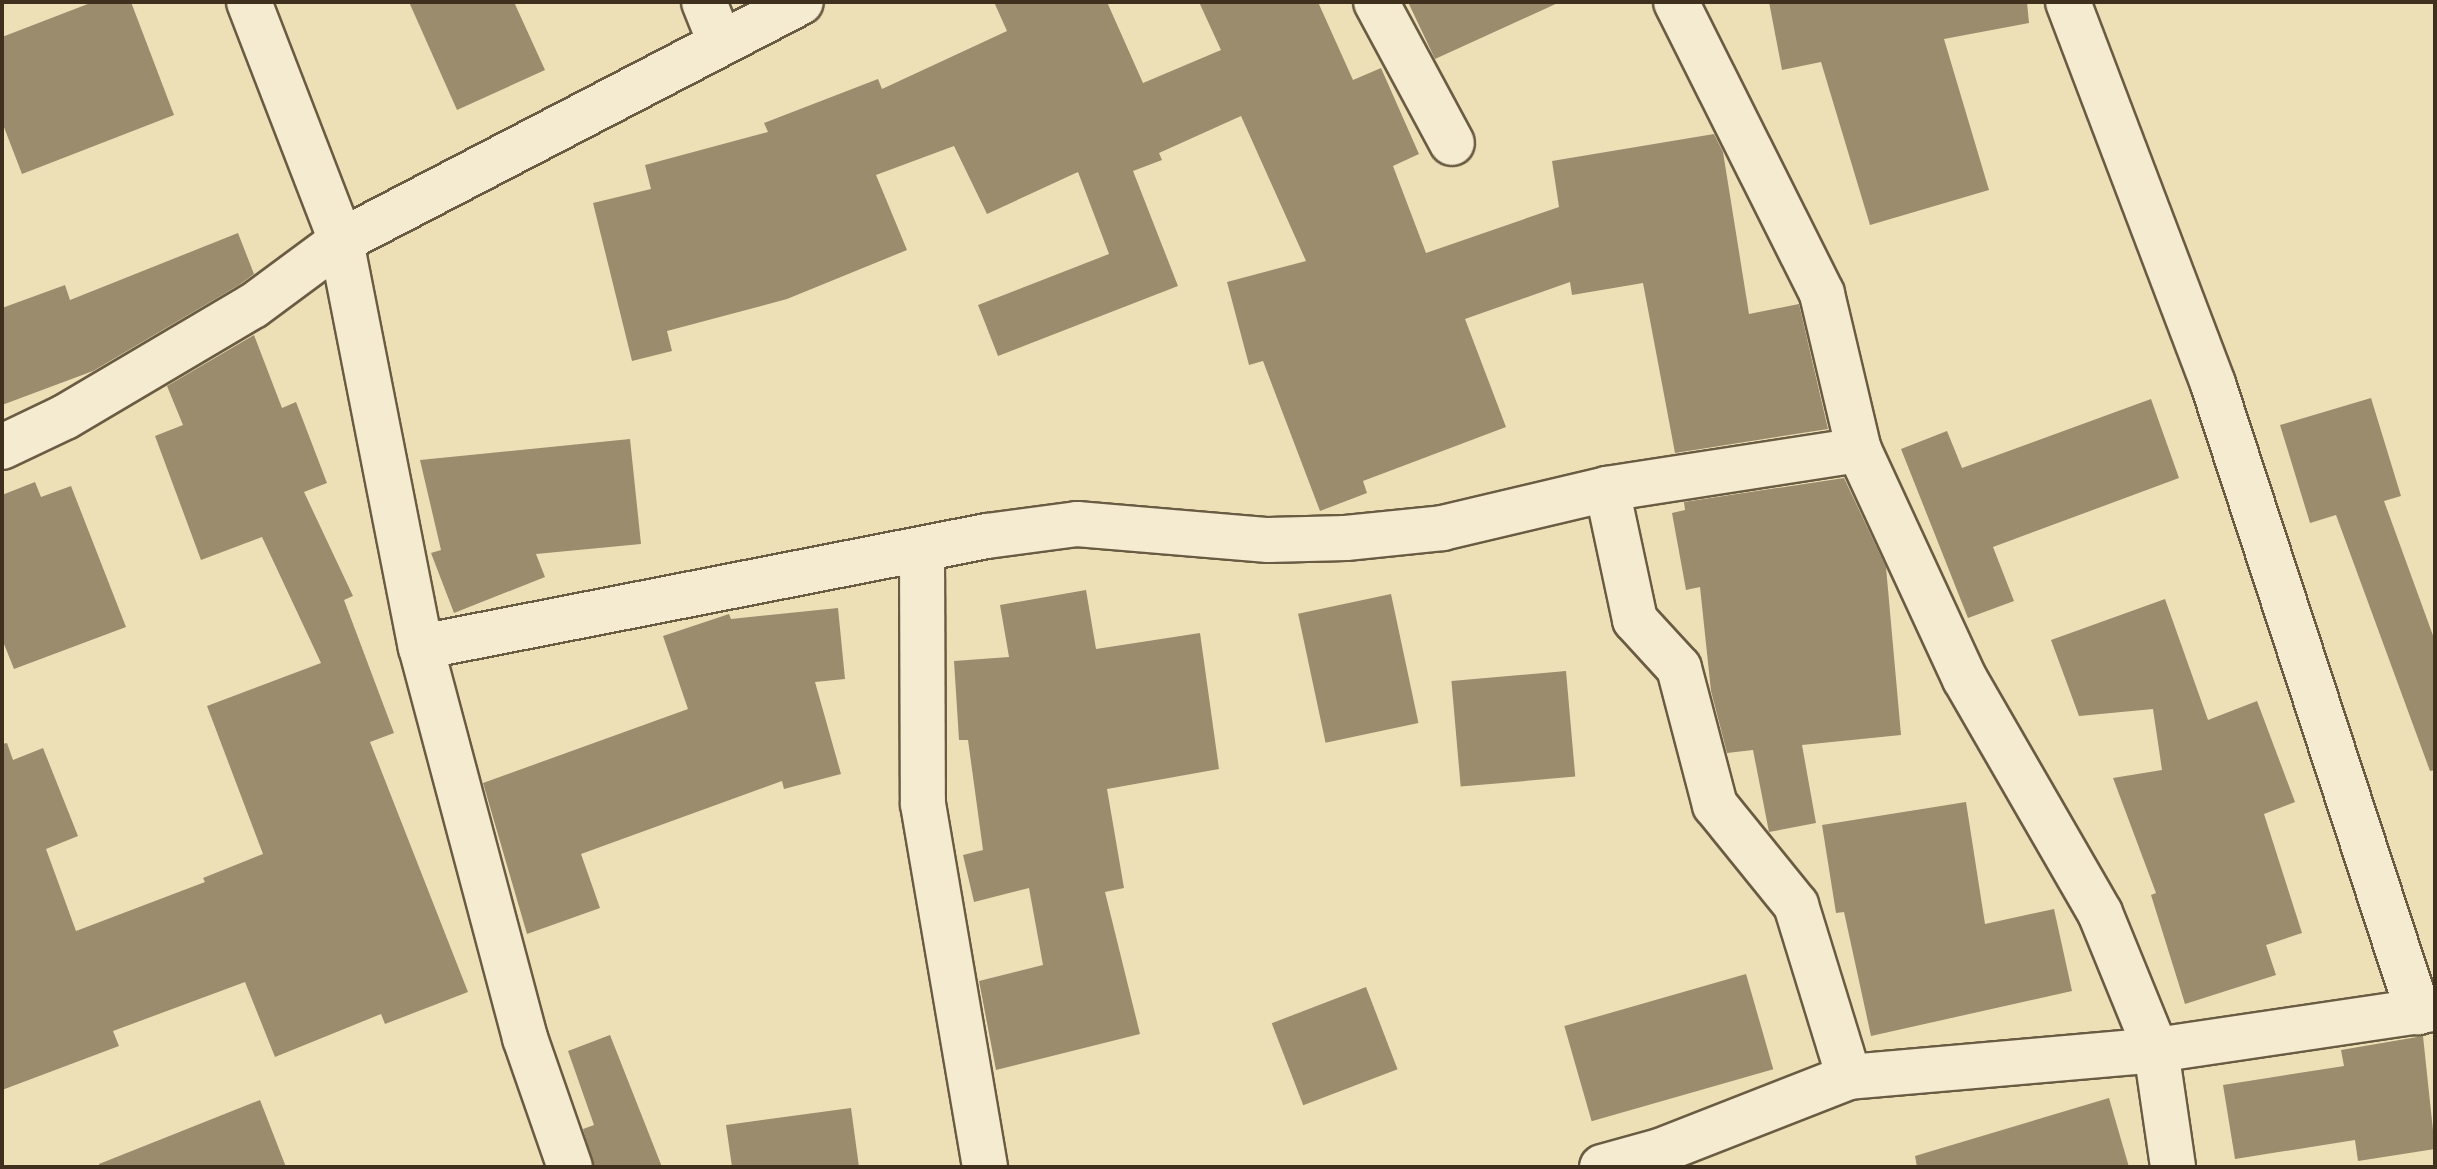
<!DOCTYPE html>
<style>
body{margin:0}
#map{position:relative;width:2437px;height:1169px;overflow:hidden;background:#eee0b6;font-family:Alegreya,serif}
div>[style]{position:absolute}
.building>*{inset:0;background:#9a8c6d;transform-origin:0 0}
.roads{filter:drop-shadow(2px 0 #6a5c43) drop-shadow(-2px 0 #6a5c43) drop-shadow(0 2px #6a5c43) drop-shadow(0 -2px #6a5c43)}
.minor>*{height:44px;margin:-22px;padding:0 22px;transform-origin:22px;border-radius:22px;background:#f4ebd0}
span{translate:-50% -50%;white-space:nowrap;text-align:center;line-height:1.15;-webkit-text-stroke:6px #f4ebd0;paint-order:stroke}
.frame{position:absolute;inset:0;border:4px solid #3e301d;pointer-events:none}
</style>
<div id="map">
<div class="building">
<div style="clip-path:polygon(93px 2px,131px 2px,174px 115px,22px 174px,2px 122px,2px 37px)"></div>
<div style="clip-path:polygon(409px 2px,514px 2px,545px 70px,457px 110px)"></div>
<div style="clip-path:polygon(994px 2px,1107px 2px,1143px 83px,1221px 50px,1199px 2px,1318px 2px,1353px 80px,1381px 68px,1419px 154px,1393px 166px,1426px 253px,1559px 207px,1552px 161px,1714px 134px,1723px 152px,1749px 314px,1799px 304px,1828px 429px,1675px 453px,1643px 283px,1572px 295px,1570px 282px,1465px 319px,1506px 427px,1363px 481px,1367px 493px,1320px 511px,1263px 361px,1249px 365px,1227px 282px,1306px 261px,1241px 116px,1159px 153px,1162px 160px,1133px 171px,1178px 286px,998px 356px,978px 305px,1109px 254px,1078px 172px,987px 214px,954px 146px,876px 175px,907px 250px,787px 299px,667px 331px,672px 351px,632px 361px,593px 203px,651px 189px,645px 165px,768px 132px,764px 123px,878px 79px,882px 89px,1007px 31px)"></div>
<div style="clip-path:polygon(1408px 2px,1560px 2px,1435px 59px)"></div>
<div style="clip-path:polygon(1769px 2px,2027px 2px,2029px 23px,1944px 39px,1989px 190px,1870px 225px,1821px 62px,1782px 70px)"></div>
<div style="clip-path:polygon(238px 233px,254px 274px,239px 285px,93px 371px,2px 405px,2px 308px,65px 285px,70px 300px)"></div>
<div style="clip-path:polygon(254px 335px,282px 408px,296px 402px,327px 483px,304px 492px,353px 596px,344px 600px,394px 733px,370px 742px,468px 992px,385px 1024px,381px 1014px,275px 1057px,245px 982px,113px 1031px,119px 1046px,2px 1090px,2px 744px,7px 743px,13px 760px,43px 748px,78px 836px,46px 849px,76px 931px,205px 882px,203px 878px,263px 854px,207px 706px,321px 663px,262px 537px,201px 560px,155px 436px,183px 425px,167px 386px)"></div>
<div style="clip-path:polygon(2371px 398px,2401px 496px,2384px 501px,2435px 641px,2435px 770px,2430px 771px,2336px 515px,2310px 523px,2280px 425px)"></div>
<div style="clip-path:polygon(2151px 399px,2179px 478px,1993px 547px,2014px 601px,1968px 618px,1901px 449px,1947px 431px,1962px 468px)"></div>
<div style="clip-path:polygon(630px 439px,641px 544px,536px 554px,545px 577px,454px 613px,431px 553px,441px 550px,420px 460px)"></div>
<div style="clip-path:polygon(1844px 478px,1886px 567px,1901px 735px,1802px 745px,1816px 823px,1769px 832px,1753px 750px,1727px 753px,1711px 691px,1700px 587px,1686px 590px,1672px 513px,1685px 510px,1684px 502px)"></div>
<div style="clip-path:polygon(35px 482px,41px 497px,71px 486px,126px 627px,14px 669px,2px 639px,2px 495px)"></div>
<div style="clip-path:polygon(1086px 590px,1096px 649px,1200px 633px,1219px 769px,1107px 789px,1124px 888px,1105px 892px,1140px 1034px,996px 1070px,979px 981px,1043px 965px,1029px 888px,974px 902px,963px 855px,983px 850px,968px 740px,959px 740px,954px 661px,1009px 657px,1000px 605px)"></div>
<div style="left:1391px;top:594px;width:132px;height:95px;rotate:78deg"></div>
<div style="clip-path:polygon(2165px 599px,2208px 720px,2257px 701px,2295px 802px,2264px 814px,2302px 933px,2266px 945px,2276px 975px,2185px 1004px,2151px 895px,2156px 893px,2113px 778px,2162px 770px,2153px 709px,2079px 716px,2051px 640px)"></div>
<div style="clip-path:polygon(838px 608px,845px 679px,815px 682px,841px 774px,784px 789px,782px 781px,581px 854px,600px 908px,527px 934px,483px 783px,688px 709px,663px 636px,729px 614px,731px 619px)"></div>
<div style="left:1566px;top:671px;width:106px;height:115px;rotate:85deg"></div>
<div style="clip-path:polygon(1966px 802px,1985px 924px,2054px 909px,2072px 991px,1871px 1036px,1844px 912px,1836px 913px,1822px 825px)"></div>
<div style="left:1746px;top:974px;width:99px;height:189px;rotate:74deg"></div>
<div style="left:1366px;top:987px;width:88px;height:101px;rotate:69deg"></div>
<div style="clip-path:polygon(610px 1035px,662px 1167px,594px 1167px,583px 1129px,594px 1125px,568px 1051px)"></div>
<div style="clip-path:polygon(2423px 1036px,2435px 1149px,2358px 1161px,2355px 1140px,2235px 1159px,2223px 1085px,2344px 1066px,2341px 1050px)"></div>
<div style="clip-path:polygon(2109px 1098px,2129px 1167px,1917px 1167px,1915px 1156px)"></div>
<div style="clip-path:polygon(260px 1100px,286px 1167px,99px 1167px,99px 1164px)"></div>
<div style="clip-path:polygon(851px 1108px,859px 1167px,732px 1167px,726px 1125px)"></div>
</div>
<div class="roads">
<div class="minor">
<div style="left:249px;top:2px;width:256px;rotate:68.9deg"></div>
<div style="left:341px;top:241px;width:414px;rotate:78.9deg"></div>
<div style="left:421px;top:647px;width:405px;rotate:75.1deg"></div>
<div style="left:525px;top:1038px;width:137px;rotate:70.8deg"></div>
<div style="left:704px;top:2px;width:43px;rotate:68.2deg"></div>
<div style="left:1376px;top:2px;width:160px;rotate:61.7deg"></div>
<div style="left:1676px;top:2px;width:326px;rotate:63.4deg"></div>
<div style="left:1822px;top:294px;width:160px;rotate:76.7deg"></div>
<div style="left:1859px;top:450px;width:252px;rotate:65.2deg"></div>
<div style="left:1965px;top:679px;width:270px;rotate:60deg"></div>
<div style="left:2100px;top:913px;width:148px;rotate:67.8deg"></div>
<div style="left:2156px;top:1050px;width:118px;rotate:81.7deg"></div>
<div style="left:2068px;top:2px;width:409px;rotate:69.2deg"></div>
<div style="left:2213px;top:384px;width:661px;rotate:71.92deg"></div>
<div style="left:2px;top:447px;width:70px;rotate:-25.5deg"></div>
<div style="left:65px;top:417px;width:218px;rotate:-30.6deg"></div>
<div style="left:253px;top:306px;width:109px;rotate:-36.5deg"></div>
<div style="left:341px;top:241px;width:518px;rotate:-27.45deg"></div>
<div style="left:1607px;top:489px;width:134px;rotate:77.9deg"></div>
<div style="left:1635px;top:620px;width:65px;rotate:47.5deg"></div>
<div style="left:1679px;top:668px;width:142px;rotate:75.3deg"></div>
<div style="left:1715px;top:805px;width:129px;rotate:51deg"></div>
<div style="left:1796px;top:905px;width:180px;rotate:72.9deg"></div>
<div style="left:922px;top:550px;width:254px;rotate:89.8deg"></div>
<div style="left:923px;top:804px;width:368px;rotate:80.3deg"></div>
<div style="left:421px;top:647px;width:577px;rotate:-11.1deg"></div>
<div style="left:987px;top:536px;width:91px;rotate:-7.6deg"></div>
<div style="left:1077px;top:524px;width:192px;rotate:4.8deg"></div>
<div style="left:1268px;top:540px;width:78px;rotate:-1.5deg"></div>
<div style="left:1346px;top:538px;width:97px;rotate:-5.9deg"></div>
<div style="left:1442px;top:528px;width:170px;rotate:-13.3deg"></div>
<div style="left:1607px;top:489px;width:255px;rotate:-8.8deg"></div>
<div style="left:1602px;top:1167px;width:60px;rotate:-15.4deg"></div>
<div style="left:1660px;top:1151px;width:203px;rotate:-21.4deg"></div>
<div style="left:1849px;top:1077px;width:308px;rotate:-5deg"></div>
<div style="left:2156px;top:1050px;width:282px;rotate:-8.4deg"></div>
</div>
</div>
<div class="frame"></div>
</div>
